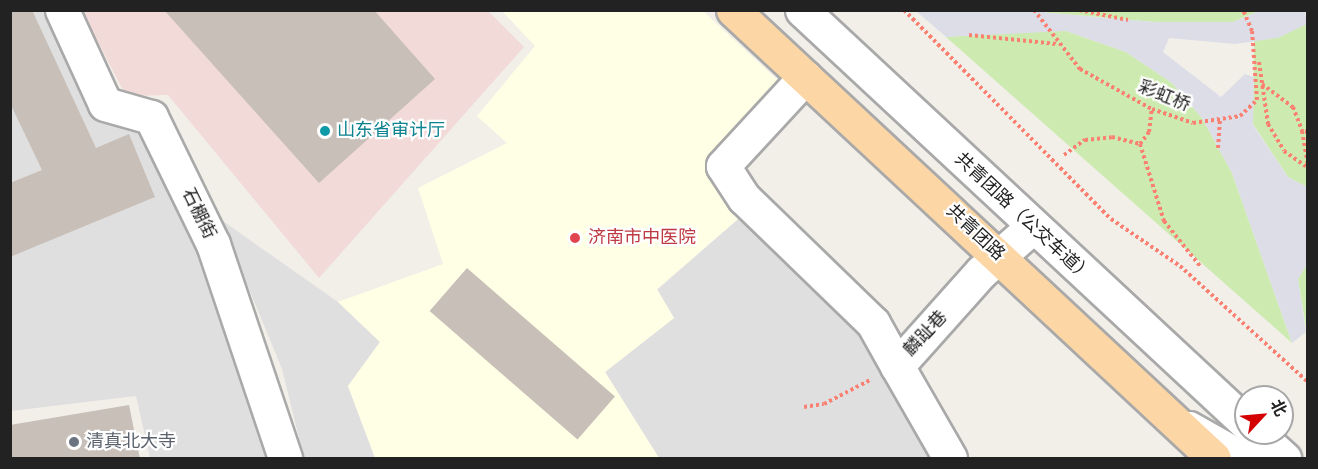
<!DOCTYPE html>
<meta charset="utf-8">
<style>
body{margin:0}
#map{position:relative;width:1318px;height:469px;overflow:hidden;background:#f2efe9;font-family:"Source Sans 3","Noto Sans SC",sans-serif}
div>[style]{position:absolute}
.residential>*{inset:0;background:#e0dfdf}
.commercial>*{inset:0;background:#f2dad9}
.education>*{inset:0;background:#ffffe5}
.grass>*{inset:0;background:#cdebb0}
.plaza>*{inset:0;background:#dddde8}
.building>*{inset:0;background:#c7bfb8;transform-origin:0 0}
.path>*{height:4px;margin-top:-2px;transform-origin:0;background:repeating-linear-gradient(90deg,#fa8072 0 3px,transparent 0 6px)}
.roads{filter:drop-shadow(2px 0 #a9a9a9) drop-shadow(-2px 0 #a9a9a9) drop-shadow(0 2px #a9a9a9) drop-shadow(0 -2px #a9a9a9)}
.minor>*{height:33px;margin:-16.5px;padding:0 16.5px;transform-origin:16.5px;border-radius:16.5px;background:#fff}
.major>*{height:33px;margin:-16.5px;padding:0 16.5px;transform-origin:16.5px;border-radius:16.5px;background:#fcd6a4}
.dots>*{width:16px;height:16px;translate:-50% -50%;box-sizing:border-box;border:3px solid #fff;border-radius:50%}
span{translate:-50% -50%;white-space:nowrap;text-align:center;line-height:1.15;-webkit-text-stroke:4.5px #fff;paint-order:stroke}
.street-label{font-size:18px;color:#222}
.culture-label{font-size:18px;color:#0d838f}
.left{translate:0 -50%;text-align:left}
.health-label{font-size:18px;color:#be3a42}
.worship-label{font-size:18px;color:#5b616d}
.frame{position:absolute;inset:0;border:12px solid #222;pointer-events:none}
.north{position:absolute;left:1234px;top:385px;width:60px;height:60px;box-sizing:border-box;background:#fff;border:2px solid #a7a7a7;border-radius:50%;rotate:64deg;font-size:16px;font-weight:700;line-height:24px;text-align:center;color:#222}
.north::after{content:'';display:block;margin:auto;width:21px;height:27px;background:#d40000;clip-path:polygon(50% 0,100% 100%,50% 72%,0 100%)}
</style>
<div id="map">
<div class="residential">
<div style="clip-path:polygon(10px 11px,52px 11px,142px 128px,250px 376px,273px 458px,150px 458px,136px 396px,11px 411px)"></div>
<div style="clip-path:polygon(745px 213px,880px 353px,935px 458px,659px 458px,605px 372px,674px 318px,657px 290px)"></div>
<div style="clip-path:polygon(220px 219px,338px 302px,380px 342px,348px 386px,375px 458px,304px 458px,282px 369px)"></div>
</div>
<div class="commercial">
<div style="clip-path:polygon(82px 11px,488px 11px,524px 47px,319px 278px,168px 95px,126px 96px)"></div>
</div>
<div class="education">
<div style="clip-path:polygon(502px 11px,703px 11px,800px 101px,727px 182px,745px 213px,657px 289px,674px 318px,605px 372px,659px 458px,375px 458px,348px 386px,380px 342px,338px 302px,443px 264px,418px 188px,507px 143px,477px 116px,535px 46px)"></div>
</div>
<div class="grass">
<div style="clip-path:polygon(1028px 11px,1259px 11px,1233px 22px,1155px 22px)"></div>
<div style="clip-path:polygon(1307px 24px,1307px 187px,1288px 177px,1253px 124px,1254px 41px)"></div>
<div style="clip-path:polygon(1026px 29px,1066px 31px,1126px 52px,1172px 83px,1202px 118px,1232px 173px,1292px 343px,946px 37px)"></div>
<div style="clip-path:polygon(1307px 264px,1307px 334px,1298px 279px)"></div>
</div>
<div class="plaza">
<div style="clip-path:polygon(916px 11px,1028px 11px,1155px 22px,1233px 22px,1259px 11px,1305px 11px,1307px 24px,1278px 38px,1235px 44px,1169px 38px,1163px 52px,1221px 97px,1245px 74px,1254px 77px,1253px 125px,1288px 177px,1307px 187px,1307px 264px,1298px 279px,1306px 332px,1292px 343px,1232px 173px,1202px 118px,1172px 83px,1126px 52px,1066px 31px,946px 37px)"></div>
</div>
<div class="building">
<div style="clip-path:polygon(10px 10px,32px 10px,96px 148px,129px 134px,155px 197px,10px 257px,10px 183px,42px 170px,10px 103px)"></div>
<div style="clip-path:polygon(164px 10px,374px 10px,435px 79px,319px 183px)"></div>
<div style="left:467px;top:268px;width:196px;height:57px;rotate:41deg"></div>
<div style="clip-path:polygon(129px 405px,140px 459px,10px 459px,10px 425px)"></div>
</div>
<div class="path">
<div style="left:904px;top:10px;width:294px;rotate:45.3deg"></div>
<div style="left:1111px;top:219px;width:83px;rotate:34.3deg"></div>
<div style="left:1180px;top:266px;width:173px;rotate:42.2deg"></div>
<div style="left:1034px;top:10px;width:75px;rotate:52.1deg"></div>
<div style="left:1080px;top:69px;width:82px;rotate:29.1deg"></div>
<div style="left:1152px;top:109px;width:43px;rotate:18.9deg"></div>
<div style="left:1193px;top:123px;width:48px;rotate:-8.5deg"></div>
<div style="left:1240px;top:116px;width:23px;rotate:-43deg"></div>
<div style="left:1257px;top:100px;width:69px;rotate:-94.1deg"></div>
<div style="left:1252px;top:31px;width:23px;rotate:-113deg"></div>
<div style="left:1079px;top:10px;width:50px;rotate:11.5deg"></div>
<div style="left:969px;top:35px;width:88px;rotate:5.8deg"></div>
<div style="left:1259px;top:62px;width:63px;rotate:81.7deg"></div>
<div style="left:1268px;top:124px;width:31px;rotate:59deg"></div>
<div style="left:1284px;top:151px;width:29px;rotate:35deg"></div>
<div style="left:1262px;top:84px;width:39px;rotate:37deg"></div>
<div style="left:1293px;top:107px;width:26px;rotate:69deg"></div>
<div style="left:1308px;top:132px;width:6px;rotate:-171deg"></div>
<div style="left:1302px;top:131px;width:34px;rotate:80deg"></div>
<div style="left:1140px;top:144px;width:81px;rotate:72.7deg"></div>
<div style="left:1164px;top:221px;width:58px;rotate:51.3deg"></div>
<div style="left:1218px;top:148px;width:28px;rotate:-86deg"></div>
<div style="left:1064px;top:155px;width:26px;rotate:-36deg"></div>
<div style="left:1085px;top:140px;width:27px;rotate:-6deg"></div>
<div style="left:1112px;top:137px;width:29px;rotate:14deg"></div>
<div style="left:1140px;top:144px;width:15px;rotate:-53deg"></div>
<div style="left:1149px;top:132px;width:23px;rotate:-83deg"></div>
<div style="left:804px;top:407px;width:20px;rotate:-9deg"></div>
<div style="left:824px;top:404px;width:54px;rotate:-27.5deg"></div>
</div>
<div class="roads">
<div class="minor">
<div style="left:62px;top:10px;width:103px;rotate:65.4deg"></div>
<div style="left:105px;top:104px;width:48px;rotate:15.8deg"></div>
<div style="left:151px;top:117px;width:141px;rotate:64deg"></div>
<div style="left:213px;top:244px;width:226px;rotate:71.4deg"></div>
<div style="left:802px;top:10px;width:606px;rotate:42.93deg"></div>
<div style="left:805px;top:77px;width:121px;rotate:132.7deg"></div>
<div style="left:723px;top:166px;width:38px;rotate:57deg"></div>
<div style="left:744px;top:198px;width:180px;rotate:44.1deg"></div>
<div style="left:873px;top:323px;width:49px;rotate:60.8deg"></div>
<div style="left:1189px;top:428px;width:61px;rotate:29.5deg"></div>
<div style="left:1256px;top:433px;width:38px;rotate:42deg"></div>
<div style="left:950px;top:458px;width:106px;rotate:-119.9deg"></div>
<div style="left:897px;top:366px;width:126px;rotate:-48.2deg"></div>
<div style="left:981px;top:272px;width:67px;rotate:-41.3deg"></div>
</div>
<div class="major">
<div style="left:733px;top:10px;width:657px;rotate:42.97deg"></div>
</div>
</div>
<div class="dots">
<div style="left:325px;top:131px;background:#0f9aa8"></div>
<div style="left:575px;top:238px;background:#e0444e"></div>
<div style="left:74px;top:442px;background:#6b7280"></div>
</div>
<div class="street-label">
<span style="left:1164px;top:97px;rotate:22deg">彩虹桥</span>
<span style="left:198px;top:214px;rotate:64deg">石棚街</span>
<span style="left:1023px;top:218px;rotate:43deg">共青团路（公交车道）</span>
<span style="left:975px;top:233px;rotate:43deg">共青团路</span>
<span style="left:926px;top:334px;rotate:-47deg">麟趾巷</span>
</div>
<div class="culture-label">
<span class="left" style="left:337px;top:131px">山东省审计厅</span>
</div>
<div class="health-label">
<span class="left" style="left:588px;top:238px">济南市中医院</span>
</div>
<div class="worship-label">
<span class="left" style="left:86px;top:442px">清真北大寺</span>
</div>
<div class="frame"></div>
<div class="north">北</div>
</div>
